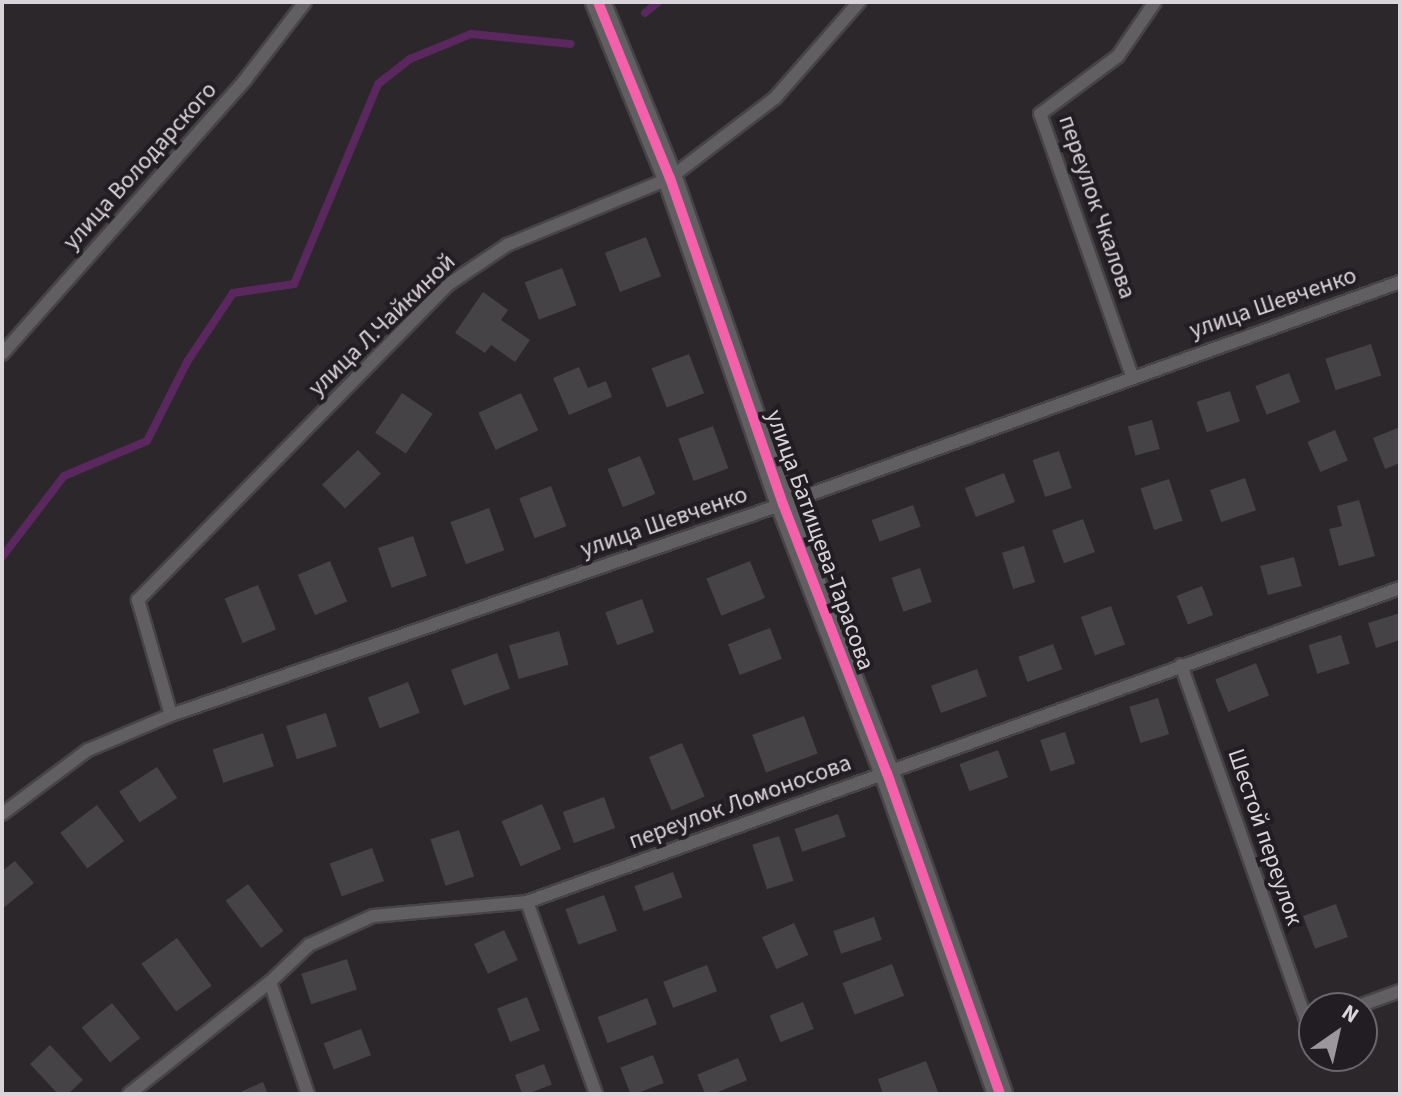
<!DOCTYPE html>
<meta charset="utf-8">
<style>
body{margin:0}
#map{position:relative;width:1402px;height:1096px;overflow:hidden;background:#2b272b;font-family:"Source Sans 3",sans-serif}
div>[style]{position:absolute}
.stream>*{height:8px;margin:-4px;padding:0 4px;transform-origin:4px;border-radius:4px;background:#5a275f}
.building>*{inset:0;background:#464346;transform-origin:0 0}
.roads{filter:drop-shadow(2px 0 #474447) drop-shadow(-2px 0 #474447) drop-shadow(0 2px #474447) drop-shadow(0 -2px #474447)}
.service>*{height:12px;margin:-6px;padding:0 6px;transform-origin:6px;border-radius:6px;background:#615f61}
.minor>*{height:24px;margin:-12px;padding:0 12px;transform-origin:12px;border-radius:12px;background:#615f61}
.cycleway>*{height:10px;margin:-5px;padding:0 5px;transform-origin:5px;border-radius:5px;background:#f560ab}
span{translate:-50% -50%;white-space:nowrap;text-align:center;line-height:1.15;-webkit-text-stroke:8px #221c23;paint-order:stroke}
.street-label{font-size:24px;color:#d9d4d9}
.frame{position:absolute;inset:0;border:4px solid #d9d4d9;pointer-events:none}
.north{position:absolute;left:1298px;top:992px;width:80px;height:80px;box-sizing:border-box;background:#221c23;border:2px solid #6b666c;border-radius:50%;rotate:34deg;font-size:22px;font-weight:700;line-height:32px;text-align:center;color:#d9d4d9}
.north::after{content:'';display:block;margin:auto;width:28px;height:36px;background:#9c979c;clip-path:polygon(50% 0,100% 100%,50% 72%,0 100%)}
</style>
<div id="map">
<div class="stream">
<div style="left:645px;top:13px;width:17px;rotate:-40deg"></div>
<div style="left:2px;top:557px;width:102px;rotate:-52.6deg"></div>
<div style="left:64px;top:476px;width:90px;rotate:-22.9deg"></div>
<div style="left:147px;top:441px;width:89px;rotate:-63.1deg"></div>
<div style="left:187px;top:362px;width:83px;rotate:-56.3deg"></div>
<div style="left:233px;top:293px;width:62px;rotate:-8.4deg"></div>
<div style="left:294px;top:284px;width:217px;rotate:-67.2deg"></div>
<div style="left:378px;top:84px;width:41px;rotate:-38deg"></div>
<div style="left:410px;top:59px;width:66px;rotate:-22.3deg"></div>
<div style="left:471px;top:34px;width:100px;rotate:5.7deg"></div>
</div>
<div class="building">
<div style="left:646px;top:237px;width:42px;height:44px;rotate:69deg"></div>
<div style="left:562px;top:268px;width:40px;height:40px;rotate:69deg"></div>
<div style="clip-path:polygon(483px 292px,508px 310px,501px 320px,530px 340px,515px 362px,491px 345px,485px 353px,455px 333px)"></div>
<div style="left:1371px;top:344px;width:33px;height:48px;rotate:72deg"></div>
<div style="left:689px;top:354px;width:42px;height:40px;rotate:69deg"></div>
<div style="clip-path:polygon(579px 367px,588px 388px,606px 381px,612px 397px,569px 415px,553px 378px)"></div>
<div style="left:1289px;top:373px;width:31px;height:36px;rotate:69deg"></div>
<div style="left:1230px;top:391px;width:32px;height:35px;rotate:72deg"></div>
<div style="left:402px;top:393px;width:37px;height:48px;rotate:34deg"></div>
<div style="left:521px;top:393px;width:41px;height:47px;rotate:65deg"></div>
<div style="left:1152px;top:420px;width:30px;height:25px;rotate:75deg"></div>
<div style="left:713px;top:426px;width:45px;height:37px;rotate:70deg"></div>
<div style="clip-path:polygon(1400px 427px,1400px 463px,1385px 469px,1373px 438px)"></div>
<div style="left:1335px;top:430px;width:33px;height:30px;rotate:67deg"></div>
<div style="left:358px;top:450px;width:33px;height:50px;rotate:46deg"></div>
<div style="left:1059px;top:451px;width:39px;height:28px;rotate:71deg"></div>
<div style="left:640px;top:456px;width:41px;height:35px;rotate:68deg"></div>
<div style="left:1004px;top:473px;width:31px;height:42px;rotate:69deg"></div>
<div style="left:1245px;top:478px;width:34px;height:37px;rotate:71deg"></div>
<div style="left:1169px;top:479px;width:44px;height:30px;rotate:72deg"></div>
<div style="left:551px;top:486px;width:43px;height:34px;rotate:69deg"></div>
<div style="clip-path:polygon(1359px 500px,1375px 556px,1339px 566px,1329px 529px,1342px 526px,1337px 506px)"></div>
<div style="left:913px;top:505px;width:23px;height:44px;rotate:70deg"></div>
<div style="left:489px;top:508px;width:45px;height:41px;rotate:70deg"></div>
<div style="left:1083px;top:519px;width:35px;height:33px;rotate:70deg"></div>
<div style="left:413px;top:536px;width:42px;height:37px;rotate:71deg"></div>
<div style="left:1024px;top:546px;width:38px;height:23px;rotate:73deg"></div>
<div style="left:1294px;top:557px;width:30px;height:35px;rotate:75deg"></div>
<div style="left:330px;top:561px;width:44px;height:35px;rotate:67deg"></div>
<div style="left:750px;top:561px;width:40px;height:47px;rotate:68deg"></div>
<div style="left:920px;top:568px;width:36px;height:30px;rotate:71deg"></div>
<div style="left:258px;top:585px;width:48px;height:36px;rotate:68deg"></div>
<div style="left:1202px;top:586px;width:31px;height:27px;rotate:69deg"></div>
<div style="left:642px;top:599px;width:35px;height:39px;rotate:70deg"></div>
<div style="left:1111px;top:606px;width:41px;height:32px;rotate:70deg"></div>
<div style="clip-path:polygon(1400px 613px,1400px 640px,1376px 648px,1368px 623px)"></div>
<div style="left:770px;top:628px;width:33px;height:45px;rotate:69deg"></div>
<div style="left:559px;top:631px;width:35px;height:52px;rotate:74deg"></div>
<div style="left:1341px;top:635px;width:30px;height:34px;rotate:73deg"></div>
<div style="left:1053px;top:644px;width:27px;height:37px;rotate:70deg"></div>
<div style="left:497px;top:653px;width:38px;height:49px;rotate:70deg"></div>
<div style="left:1256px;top:663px;width:35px;height:44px;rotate:68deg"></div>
<div style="left:977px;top:669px;width:29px;height:49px;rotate:70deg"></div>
<div style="left:408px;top:682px;width:33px;height:43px;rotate:69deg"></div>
<div style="left:1158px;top:698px;width:38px;height:30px;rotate:73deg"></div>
<div style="left:326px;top:713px;width:35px;height:42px;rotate:72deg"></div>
<div style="left:804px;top:716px;width:40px;height:55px;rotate:70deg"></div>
<div style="left:1065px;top:732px;width:33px;height:26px;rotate:72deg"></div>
<div style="left:263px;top:733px;width:35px;height:53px;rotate:72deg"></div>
<div style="left:682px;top:743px;width:58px;height:36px;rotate:67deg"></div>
<div style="left:998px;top:750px;width:29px;height:41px;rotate:70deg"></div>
<div style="left:157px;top:767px;width:37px;height:45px;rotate:57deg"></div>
<div style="left:604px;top:797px;width:33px;height:44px;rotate:70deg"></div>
<div style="left:542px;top:804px;width:49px;height:44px;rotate:67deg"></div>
<div style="left:97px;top:805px;width:45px;height:46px;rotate:53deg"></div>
<div style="left:838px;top:814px;width:24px;height:46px;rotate:71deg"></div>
<div style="left:459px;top:830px;width:49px;height:30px;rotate:72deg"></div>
<div style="left:779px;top:836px;width:47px;height:28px;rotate:72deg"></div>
<div style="left:372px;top:848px;width:35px;height:45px;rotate:70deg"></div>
<div style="clip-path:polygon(15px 861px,34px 883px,2px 909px,2px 871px)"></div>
<div style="left:673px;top:872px;width:27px;height:41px;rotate:70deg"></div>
<div style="left:248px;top:884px;width:59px;height:28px;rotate:53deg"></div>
<div style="left:604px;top:895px;width:38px;height:41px;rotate:70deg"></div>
<div style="left:1336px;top:904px;width:35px;height:35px;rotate:70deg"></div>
<div style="left:874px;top:917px;width:24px;height:43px;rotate:71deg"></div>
<div style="left:794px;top:923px;width:35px;height:35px;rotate:66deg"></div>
<div style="left:504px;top:930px;width:33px;height:33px;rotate:65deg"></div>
<div style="left:177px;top:938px;width:59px;height:44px;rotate:54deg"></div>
<div style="left:347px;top:959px;width:32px;height:48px;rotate:72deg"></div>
<div style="left:892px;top:964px;width:34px;height:53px;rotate:69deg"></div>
<div style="left:707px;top:965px;width:28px;height:47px;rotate:69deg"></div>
<div style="left:527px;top:997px;width:36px;height:32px;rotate:69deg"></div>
<div style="left:647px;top:998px;width:28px;height:53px;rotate:69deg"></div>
<div style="left:803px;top:1002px;width:29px;height:36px;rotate:68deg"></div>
<div style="left:112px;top:1003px;width:45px;height:39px;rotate:51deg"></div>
<div style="left:361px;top:1029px;width:28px;height:40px;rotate:69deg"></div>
<div style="clip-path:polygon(50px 1045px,83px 1080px,68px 1094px,58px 1094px,30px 1064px)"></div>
<div style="left:653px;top:1055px;width:30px;height:35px;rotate:69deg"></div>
<div style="left:738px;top:1058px;width:24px;height:44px;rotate:68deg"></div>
<div style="clip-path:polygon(926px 1061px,938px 1092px,883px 1094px,878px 1079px)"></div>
<div style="left:544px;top:1064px;width:22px;height:31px;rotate:69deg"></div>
<div style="clip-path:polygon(263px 1082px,268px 1094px,236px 1094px)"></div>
</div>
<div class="roads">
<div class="service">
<div style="left:2px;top:354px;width:366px;rotate:-48.4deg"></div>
<div style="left:245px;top:80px;width:98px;rotate:-52.4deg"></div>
<div style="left:1132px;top:376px;width:278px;rotate:-109.3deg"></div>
<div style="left:1040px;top:114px;width:97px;rotate:-36.6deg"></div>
<div style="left:1118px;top:56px;width:65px;rotate:-55.6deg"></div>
<div style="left:1181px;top:665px;width:382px;rotate:70.6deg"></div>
<div style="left:1308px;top:1025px;width:7px;rotate:-27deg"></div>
<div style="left:171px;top:715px;width:120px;rotate:-106deg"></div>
<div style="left:138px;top:600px;width:443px;rotate:-45.5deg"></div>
<div style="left:449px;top:284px;width:70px;rotate:-33.9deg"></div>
<div style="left:507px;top:245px;width:176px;rotate:-22.3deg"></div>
<div style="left:670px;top:178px;width:132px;rotate:-37.3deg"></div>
<div style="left:775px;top:98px;width:128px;rotate:-48.8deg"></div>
<div style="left:2px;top:814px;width:107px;rotate:-36.7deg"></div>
<div style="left:88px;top:750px;width:90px;rotate:-22.9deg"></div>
<div style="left:171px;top:715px;width:647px;rotate:-19.02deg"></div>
<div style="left:783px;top:504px;width:656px;rotate:-19.79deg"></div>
<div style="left:527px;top:902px;width:204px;rotate:70.2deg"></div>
<div style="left:270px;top:982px;width:118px;rotate:71.3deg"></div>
<div style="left:1353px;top:1008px;width:50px;rotate:-19.9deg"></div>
<div style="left:129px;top:1094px;width:180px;rotate:-38.5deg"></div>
<div style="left:270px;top:982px;width:54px;rotate:-43.5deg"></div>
<div style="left:309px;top:945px;width:70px;rotate:-24.4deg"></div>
<div style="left:373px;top:916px;width:155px;rotate:-5.2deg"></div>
<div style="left:527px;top:902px;width:928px;rotate:-19.78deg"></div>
</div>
<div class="minor">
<div style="left:598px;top:2px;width:190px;rotate:67.8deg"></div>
<div style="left:670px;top:178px;width:345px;rotate:70.9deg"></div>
<div style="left:783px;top:504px;width:288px;rotate:68.9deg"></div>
<div style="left:887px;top:773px;width:340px;rotate:70.6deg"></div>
</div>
</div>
<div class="cycleway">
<div style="left:598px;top:2px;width:190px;rotate:67.8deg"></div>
<div style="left:670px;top:178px;width:345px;rotate:70.9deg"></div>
<div style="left:783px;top:504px;width:288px;rotate:68.9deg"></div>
<div style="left:887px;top:773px;width:340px;rotate:70.6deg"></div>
</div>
<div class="street-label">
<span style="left:140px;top:166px;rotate:-48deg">улица Володарского</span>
<span style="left:1097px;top:207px;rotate:71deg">переулок Чкалова</span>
<span style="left:1273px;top:303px;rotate:-19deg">улица Шевченко</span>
<span style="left:382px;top:325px;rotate:-44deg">улица Л.Чайкиной</span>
<span style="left:664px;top:522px;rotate:-19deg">улица Шевченко</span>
<span style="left:820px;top:540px;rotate:70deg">улица Батищева-Тарасова</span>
<span style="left:740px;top:802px;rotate:-20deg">переулок Ломоносова</span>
<span style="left:1265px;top:837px;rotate:71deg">Шестой переулок</span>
</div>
<div class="frame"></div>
<div class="north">N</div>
</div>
